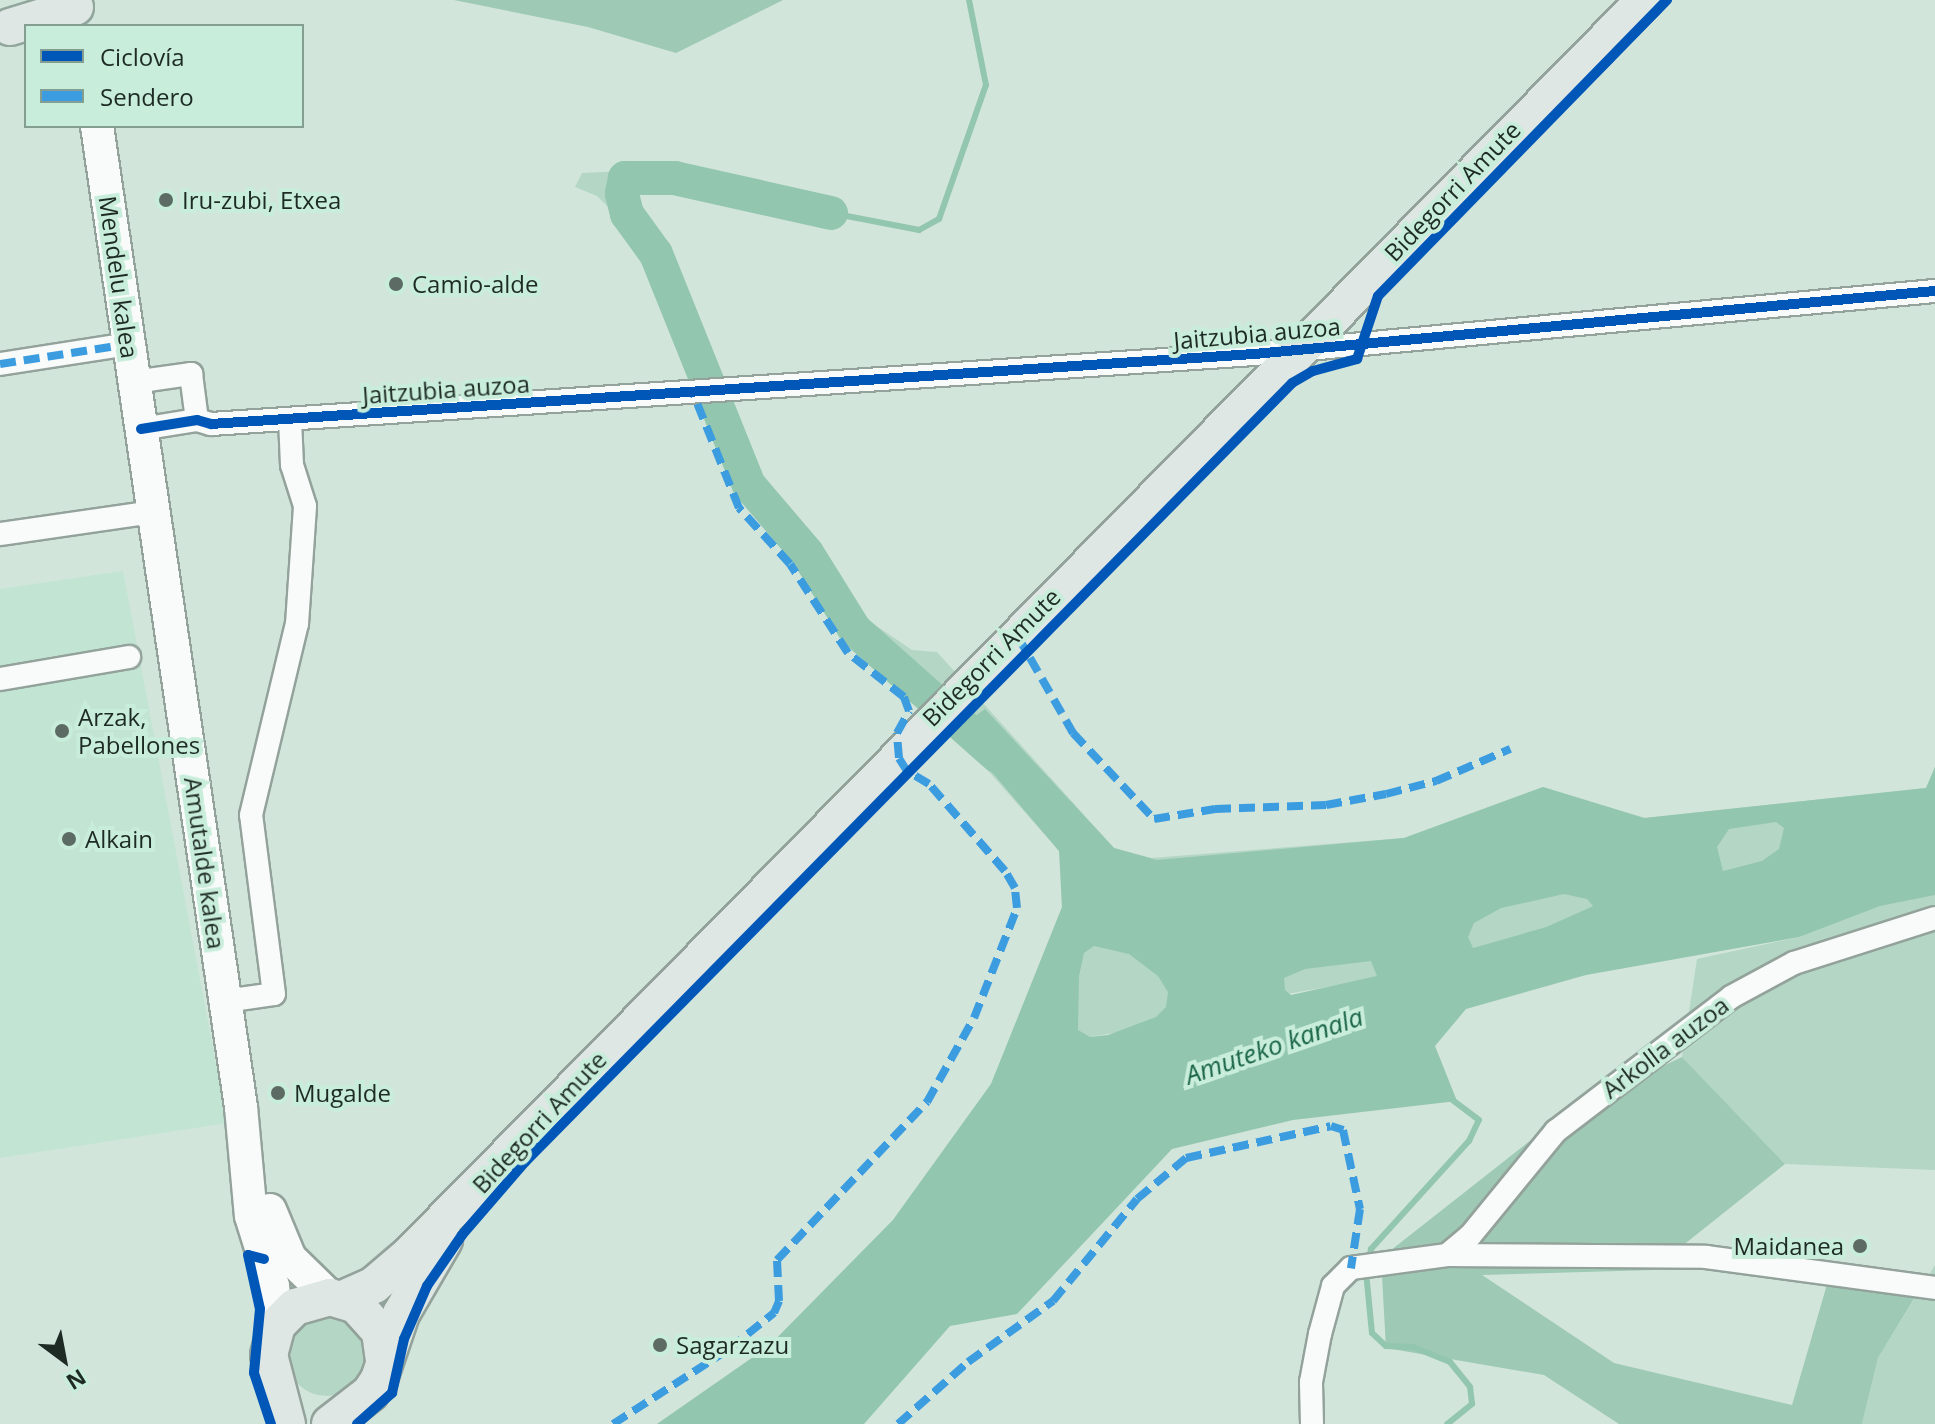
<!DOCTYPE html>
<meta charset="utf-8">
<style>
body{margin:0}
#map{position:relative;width:1935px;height:1424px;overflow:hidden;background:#d1e5db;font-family:"Open Sans",sans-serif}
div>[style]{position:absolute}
.built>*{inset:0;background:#c2e4d3}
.green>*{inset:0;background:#b4d6c5}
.round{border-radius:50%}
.forest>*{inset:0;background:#9ec9b4}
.water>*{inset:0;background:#93c6ae}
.stream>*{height:6px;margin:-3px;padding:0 3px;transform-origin:3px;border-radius:3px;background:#93c6ae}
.river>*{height:34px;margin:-17px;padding:0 17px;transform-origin:17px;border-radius:17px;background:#93c6ae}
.roads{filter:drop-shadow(2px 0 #93a29b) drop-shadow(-2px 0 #93a29b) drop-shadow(0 2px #93a29b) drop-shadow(0 -2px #93a29b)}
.street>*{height:22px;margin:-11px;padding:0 11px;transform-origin:11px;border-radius:11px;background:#f8fbfa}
.secondary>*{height:32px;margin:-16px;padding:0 16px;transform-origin:16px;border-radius:16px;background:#f8fbfa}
.primary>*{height:36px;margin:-18px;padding:0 18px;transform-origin:18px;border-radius:18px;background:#dee7e3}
.bridges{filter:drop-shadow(2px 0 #91a69c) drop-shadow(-2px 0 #91a69c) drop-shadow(0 2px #91a69c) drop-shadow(0 -2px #91a69c)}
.primary-bridge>*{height:36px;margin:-18px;padding:0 18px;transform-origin:18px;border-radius:18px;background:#dee7e3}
.quiet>*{height:8px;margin-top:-4px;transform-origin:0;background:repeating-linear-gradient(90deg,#3c9ce0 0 16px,transparent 0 24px)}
.cycleway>*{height:10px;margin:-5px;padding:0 5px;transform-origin:5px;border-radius:5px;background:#0057b8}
.dots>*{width:22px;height:22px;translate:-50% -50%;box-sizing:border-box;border:4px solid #c9eddb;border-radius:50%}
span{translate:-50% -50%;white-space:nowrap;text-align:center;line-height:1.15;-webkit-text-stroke:8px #c9eddb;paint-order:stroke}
.street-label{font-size:24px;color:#1d2b24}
.poi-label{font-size:24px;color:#1d2b24}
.left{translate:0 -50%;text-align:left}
.right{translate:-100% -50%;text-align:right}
.water-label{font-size:26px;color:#1b6649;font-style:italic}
.legend{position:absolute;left:24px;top:24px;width:280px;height:104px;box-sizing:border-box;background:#c9eddb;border:2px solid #849f92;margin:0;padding:10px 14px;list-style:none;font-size:24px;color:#1d2b24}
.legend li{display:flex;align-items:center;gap:16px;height:40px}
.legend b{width:40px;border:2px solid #849f92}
.north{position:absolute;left:24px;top:1320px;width:80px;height:80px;-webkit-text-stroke:6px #c9eddb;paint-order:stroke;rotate:148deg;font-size:22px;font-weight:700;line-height:32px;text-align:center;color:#1d2b24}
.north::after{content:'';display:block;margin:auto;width:28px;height:36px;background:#1d2b24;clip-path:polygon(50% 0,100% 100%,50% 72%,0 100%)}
</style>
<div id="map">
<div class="built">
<div style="clip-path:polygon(123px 571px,227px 1123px,0 1158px,0 589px)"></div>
</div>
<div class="green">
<div style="clip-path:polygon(649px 170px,712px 181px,708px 191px,636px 190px,637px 211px,668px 261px,694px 343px,764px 487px,818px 540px,853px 610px,912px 650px,937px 652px,1114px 848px,1151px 858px,1404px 838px,1543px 787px,1645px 818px,1926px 788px,1935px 767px,1935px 823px,1593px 906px,1546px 927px,1361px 981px,1157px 1017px,1125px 1031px,1090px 1037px,774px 1350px,657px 1424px,769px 1346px,893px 1220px,991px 1084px,1062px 908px,1060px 852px,917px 690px,853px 642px,829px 614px,803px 565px,736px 485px,664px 281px,635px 233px,597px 196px,575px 187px,582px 173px)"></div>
<div style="clip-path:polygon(1935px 875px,1935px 1170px,1785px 1164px,1682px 1057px,1697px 959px,1799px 937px)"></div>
<div style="clip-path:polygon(1935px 1265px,1935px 1424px,1862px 1424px,1878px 1358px)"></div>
<div class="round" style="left:286px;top:1314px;width:82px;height:82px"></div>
</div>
<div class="forest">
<div style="clip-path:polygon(454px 0,783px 0,676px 53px,588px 27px)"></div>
<div style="clip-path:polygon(1682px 1057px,1785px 1164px,1652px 1270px,1482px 1275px,1614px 1363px,1792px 1405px,1828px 1281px,1915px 1297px,1878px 1358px,1862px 1424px,1619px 1424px,1544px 1375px,1386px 1348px,1381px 1258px,1568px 1111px)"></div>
</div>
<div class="water">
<div style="clip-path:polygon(evenodd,985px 709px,1114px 848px,1157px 860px,1404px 838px,1543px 787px,1644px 818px,1926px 788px,1935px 767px,1935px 895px,1880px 906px,1799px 937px,1586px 975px,1466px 1009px,1435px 1046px,1457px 1101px,1293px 1120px,1172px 1149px,1017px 1314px,950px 1326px,864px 1424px,657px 1424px,769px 1346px,893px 1220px,991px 1084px,1062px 907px,1059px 851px,956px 730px,985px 709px,1776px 822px,1784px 828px,1779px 849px,1762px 861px,1723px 871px,1717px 847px,1729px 829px,1776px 822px,985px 709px,1564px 894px,1587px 899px,1593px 906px,1546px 927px,1473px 948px,1468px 937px,1474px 923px,1501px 908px,1564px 894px,985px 709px,1094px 946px,1129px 954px,1158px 976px,1168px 992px,1166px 1007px,1156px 1017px,1108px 1035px,1090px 1037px,1078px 1030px,1079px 976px,1084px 953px,1094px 946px,985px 709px,1371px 961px,1377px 976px,1291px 995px,1285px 990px,1284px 978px,1305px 969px,1371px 961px)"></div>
</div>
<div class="stream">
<div style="left:831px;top:213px;width:90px;rotate:10.9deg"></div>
<div style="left:919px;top:230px;width:23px;rotate:-29deg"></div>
<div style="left:939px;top:219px;width:142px;rotate:-70.7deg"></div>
<div style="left:986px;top:85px;width:87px;rotate:-101.3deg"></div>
<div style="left:1369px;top:1261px;width:12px;rotate:-81deg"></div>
<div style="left:1371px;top:1249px;width:146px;rotate:-47.8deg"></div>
<div style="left:1469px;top:1141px;width:23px;rotate:-65deg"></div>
<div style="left:1479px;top:1120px;width:35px;rotate:-143deg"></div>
<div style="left:1366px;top:1272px;width:61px;rotate:84.4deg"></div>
<div style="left:1372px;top:1333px;width:19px;rotate:43deg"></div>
<div style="left:1386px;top:1346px;width:27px;rotate:2deg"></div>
<div style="left:1413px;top:1347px;width:40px;rotate:22deg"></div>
<div style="left:1450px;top:1362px;width:32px;rotate:51deg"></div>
<div style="left:1470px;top:1387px;width:17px;rotate:83deg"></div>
<div style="left:1472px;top:1404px;width:32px;rotate:141deg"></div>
</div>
<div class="river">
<div style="left:831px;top:213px;width:160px;rotate:-167.4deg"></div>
<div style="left:675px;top:178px;width:50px;rotate:180deg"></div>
<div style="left:625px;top:178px;width:16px;rotate:101deg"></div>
<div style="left:622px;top:194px;width:21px;rotate:76deg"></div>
<div style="left:627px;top:214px;width:49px;rotate:54.1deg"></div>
<div style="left:656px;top:254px;width:249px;rotate:68.1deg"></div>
<div style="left:749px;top:485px;width:89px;rotate:49.5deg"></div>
<div style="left:807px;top:553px;width:91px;rotate:58.1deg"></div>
<div style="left:855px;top:630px;width:190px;rotate:41.6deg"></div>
</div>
<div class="roads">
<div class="street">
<div style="left:0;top:364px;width:131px;rotate:-8.8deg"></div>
<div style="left:134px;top:382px;width:58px;rotate:-8deg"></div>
<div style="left:191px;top:374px;width:46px;rotate:82.6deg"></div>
<div style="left:141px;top:429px;width:57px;rotate:-9.1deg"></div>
<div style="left:197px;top:420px;width:15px;rotate:16deg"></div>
<div style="left:211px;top:424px;width:1045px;rotate:-3.84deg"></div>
<div style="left:1254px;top:354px;width:684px;rotate:-5.29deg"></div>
<div style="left:0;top:534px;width:155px;rotate:-8.2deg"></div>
<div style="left:0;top:679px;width:131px;rotate:-9.7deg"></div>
<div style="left:225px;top:1001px;width:49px;rotate:-8.1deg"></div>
<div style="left:274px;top:994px;width:180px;rotate:-97.3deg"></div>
<div style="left:251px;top:815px;width:196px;rotate:-76.5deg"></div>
<div style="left:297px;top:624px;width:118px;rotate:-86.1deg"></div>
<div style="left:305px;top:506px;width:43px;rotate:-107.6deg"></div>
<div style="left:292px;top:465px;width:46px;rotate:-92.5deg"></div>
<div style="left:1447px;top:1255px;width:30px;rotate:-40deg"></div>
<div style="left:1470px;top:1236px;width:136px;rotate:-50.7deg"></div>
<div style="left:1556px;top:1131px;width:220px;rotate:-37.4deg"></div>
<div style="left:1731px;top:997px;width:72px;rotate:-28.4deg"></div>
<div style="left:1794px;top:963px;width:148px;rotate:-17.7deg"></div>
<div style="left:1312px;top:1424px;width:42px;rotate:-91.4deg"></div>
<div style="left:1311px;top:1382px;width:49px;rotate:-79.4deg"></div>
<div style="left:1320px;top:1334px;width:50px;rotate:-74.8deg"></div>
<div style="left:1333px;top:1286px;width:25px;rotate:-45deg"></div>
<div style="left:1351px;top:1268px;width:97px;rotate:-7.7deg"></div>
<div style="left:1447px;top:1255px;width:259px;rotate:0.4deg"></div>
<div style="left:1706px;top:1257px;width:231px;rotate:7.7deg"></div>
</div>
<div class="secondary">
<div style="left:97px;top:126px;width:992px;rotate:81.65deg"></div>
<div style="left:241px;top:1107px;width:109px;rotate:84.8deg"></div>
<div style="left:251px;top:1216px;width:73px;rotate:72.6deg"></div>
<div style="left:273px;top:1286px;width:39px;rotate:84deg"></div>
<div style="left:270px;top:1210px;width:52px;rotate:67.4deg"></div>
<div style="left:290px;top:1258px;width:56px;rotate:44.3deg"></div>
</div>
<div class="primary">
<div style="left:343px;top:1299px;width:34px;rotate:-24deg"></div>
<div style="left:374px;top:1285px;width:46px;rotate:-40.6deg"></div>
<div style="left:409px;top:1255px;width:1761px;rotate:-45.44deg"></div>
<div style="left:287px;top:1424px;width:71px;rotate:-104.6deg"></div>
<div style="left:269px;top:1355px;width:31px;rotate:-75deg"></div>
<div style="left:277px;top:1325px;width:25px;rotate:-45deg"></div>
<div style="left:295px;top:1307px;width:36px;rotate:-16deg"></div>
<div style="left:330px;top:1297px;width:27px;rotate:17deg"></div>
<div style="left:356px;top:1305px;width:36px;rotate:48deg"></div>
<div style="left:380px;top:1332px;width:30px;rotate:82deg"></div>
<div style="left:330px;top:1424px;width:51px;rotate:-37.8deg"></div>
<div style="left:370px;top:1393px;width:17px;rotate:-57deg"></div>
<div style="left:379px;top:1379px;width:69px;rotate:-71.3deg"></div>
<div style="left:401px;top:1314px;width:86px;rotate:-59.8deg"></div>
</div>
</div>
<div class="bridges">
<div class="primary-bridge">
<div style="left:10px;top:27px;width:68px;rotate:-17.1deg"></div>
</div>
</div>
<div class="quiet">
<div style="left:0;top:364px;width:131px;rotate:-8.8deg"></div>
<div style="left:1018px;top:637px;width:111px;rotate:60.2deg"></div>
<div style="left:1073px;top:733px;width:118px;rotate:46.7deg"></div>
<div style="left:1154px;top:819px;width:62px;rotate:-9.3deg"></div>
<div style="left:1215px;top:809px;width:111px;rotate:-2.1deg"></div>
<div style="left:1326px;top:805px;width:61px;rotate:-10.4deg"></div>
<div style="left:1386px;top:794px;width:52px;rotate:-14.6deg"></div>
<div style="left:1436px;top:781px;width:81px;rotate:-23.4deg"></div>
<div style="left:613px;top:1424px;width:138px;rotate:-32.9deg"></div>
<div style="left:729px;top:1349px;width:58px;rotate:-38.7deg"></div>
<div style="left:774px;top:1313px;width:13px;rotate:-67deg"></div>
<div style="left:779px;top:1301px;width:41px;rotate:-92.8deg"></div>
<div style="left:777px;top:1260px;width:218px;rotate:-46.5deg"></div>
<div style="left:927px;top:1102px;width:96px;rotate:-60.8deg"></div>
<div style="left:974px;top:1018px;width:118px;rotate:-68.6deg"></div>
<div style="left:1017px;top:908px;width:20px;rotate:-96deg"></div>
<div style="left:1015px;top:888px;width:20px;rotate:-120deg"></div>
<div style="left:1005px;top:871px;width:116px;rotate:-131.1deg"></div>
<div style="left:929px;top:784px;width:26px;rotate:-149deg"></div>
<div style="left:907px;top:771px;width:15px;rotate:-122deg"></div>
<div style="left:899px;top:758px;width:25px;rotate:-95deg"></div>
<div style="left:897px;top:733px;width:25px;rotate:-61deg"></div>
<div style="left:909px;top:711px;width:15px;rotate:-110deg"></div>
<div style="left:904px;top:697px;width:71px;rotate:-141.8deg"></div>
<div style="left:848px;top:653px;width:106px;rotate:-123.1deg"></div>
<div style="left:790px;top:564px;width:76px;rotate:-132.3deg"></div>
<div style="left:739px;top:508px;width:124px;rotate:-111.8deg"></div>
<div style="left:898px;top:1424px;width:94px;rotate:-41.5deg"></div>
<div style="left:968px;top:1362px;width:105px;rotate:-35.7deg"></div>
<div style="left:1053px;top:1301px;width:132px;rotate:-50.5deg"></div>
<div style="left:1137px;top:1199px;width:64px;rotate:-39.9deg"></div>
<div style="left:1186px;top:1158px;width:148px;rotate:-12.4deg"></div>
<div style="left:1331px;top:1126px;width:13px;rotate:18deg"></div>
<div style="left:1343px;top:1130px;width:81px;rotate:77.9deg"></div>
<div style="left:1360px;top:1209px;width:60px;rotate:98.7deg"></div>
</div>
<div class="cycleway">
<div style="left:141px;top:429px;width:57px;rotate:-9.1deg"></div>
<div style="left:197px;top:420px;width:15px;rotate:16deg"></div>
<div style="left:211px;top:424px;width:1045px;rotate:-3.84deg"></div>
<div style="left:1254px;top:354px;width:684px;rotate:-5.29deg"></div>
<div style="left:264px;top:1259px;width:16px;rotate:-166deg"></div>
<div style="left:248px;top:1255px;width:55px;rotate:77.5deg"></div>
<div style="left:260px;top:1309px;width:64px;rotate:95.4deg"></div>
<div style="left:254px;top:1373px;width:54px;rotate:71.6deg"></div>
<div style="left:357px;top:1424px;width:47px;rotate:-41.5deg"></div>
<div style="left:392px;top:1393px;width:55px;rotate:-77.5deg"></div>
<div style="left:404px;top:1339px;width:58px;rotate:-66.5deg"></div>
<div style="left:427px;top:1286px;width:62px;rotate:-55.5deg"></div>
<div style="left:462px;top:1235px;width:96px;rotate:-49.2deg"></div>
<div style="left:525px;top:1162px;width:1093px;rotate:-45.44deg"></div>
<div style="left:1292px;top:383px;width:24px;rotate:-30deg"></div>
<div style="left:1313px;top:371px;width:46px;rotate:-15.3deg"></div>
<div style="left:1357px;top:359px;width:66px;rotate:-71.6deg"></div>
<div style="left:1378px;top:296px;width:414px;rotate:-45.7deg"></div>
</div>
<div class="dots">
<div style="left:166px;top:200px;background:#5c6c64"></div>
<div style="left:396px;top:284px;background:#5c6c64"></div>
<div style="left:62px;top:731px;background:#5c6c64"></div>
<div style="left:69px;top:839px;background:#5c6c64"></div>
<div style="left:278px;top:1093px;background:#5c6c64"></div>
<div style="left:1860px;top:1246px;background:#5c6c64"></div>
<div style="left:660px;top:1345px;background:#5c6c64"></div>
</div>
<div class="street-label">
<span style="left:1452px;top:191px;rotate:-46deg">Bidegorri Amute</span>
<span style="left:119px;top:277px;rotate:82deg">Mendelu kalea</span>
<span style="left:1257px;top:333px;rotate:-5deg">Jaitzubia auzoa</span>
<span style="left:446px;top:389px;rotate:-4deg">Jaitzubia auzoa</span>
<span style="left:991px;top:657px;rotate:-45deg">Bidegorri Amute</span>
<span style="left:205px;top:863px;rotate:82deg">Amutalde kalea</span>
<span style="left:1665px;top:1047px;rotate:-37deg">Arkolla auzoa</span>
<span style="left:539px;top:1122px;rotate:-47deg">Bidegorri Amute</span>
</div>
<div class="poi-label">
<span class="left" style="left:182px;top:200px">Iru-zubi, Etxea</span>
<span class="left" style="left:412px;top:284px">Camio-alde</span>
<span class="left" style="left:78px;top:731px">Arzak,<br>Pabellones</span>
<span class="left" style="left:85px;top:839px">Alkain</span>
<span class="left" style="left:294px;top:1093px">Mugalde</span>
<span class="right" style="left:1844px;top:1246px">Maidanea</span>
<span class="left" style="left:676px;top:1345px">Sagarzazu</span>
</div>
<div class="water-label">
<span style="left:1274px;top:1046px;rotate:-19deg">Amuteko kanala</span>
</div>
<ul class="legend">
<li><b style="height:10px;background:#0057b8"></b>Ciclovía</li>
<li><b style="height:10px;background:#3c9ce0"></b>Sendero</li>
</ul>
<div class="north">N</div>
</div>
